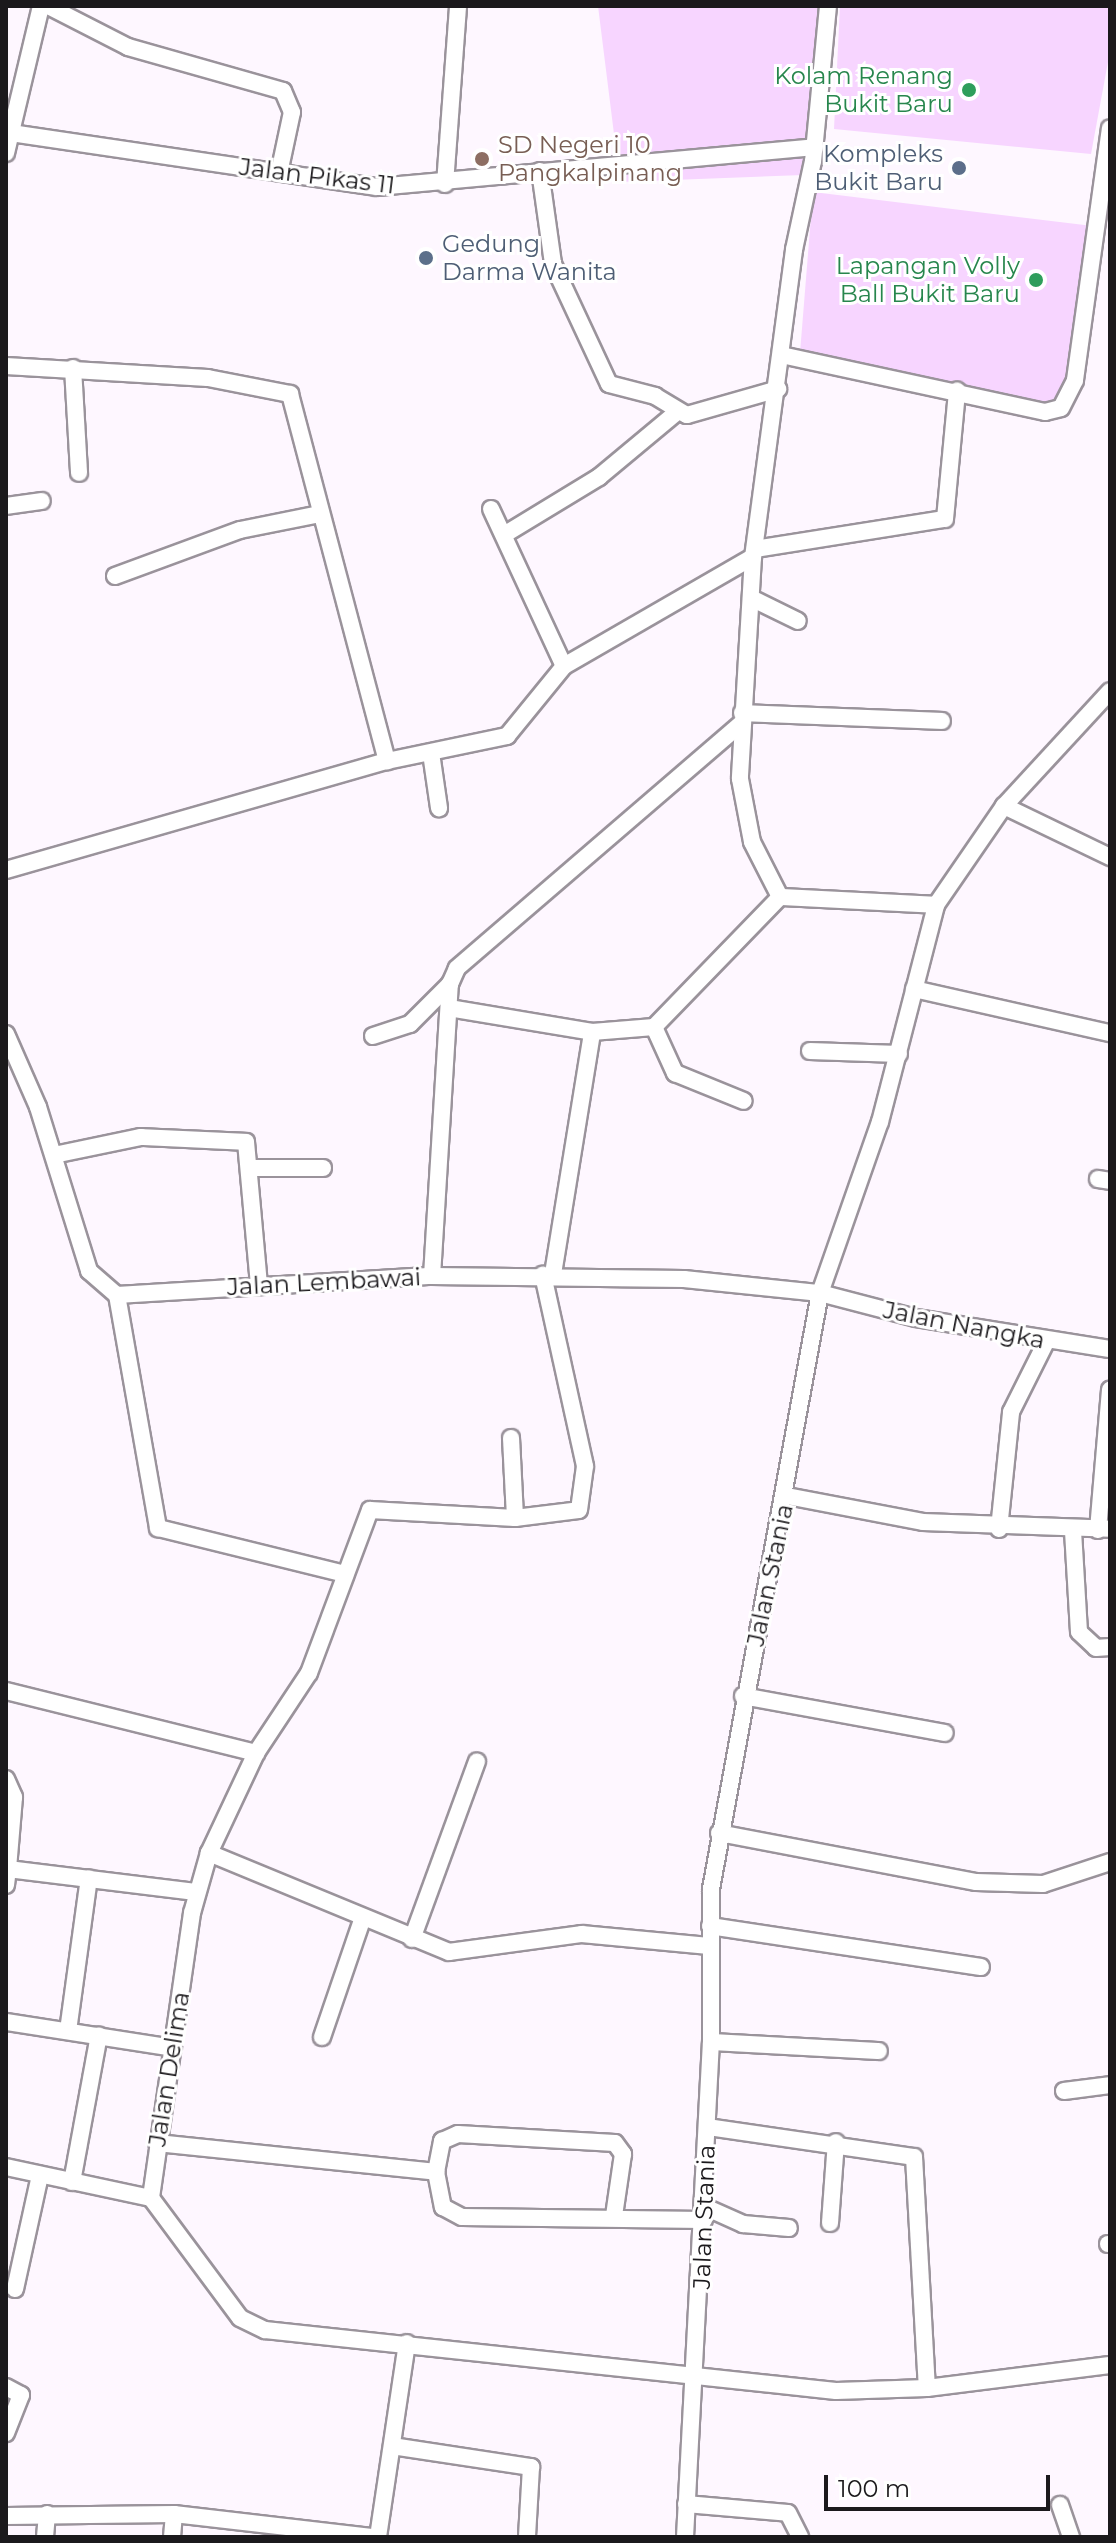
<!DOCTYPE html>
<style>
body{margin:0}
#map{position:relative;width:1116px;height:2543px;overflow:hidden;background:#fef7ff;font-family:Montserrat,sans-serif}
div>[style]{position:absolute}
.green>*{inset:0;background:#f7d5ff}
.roads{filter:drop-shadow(2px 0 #9a939b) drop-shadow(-2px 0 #9a939b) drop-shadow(0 2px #9a939b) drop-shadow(0 -2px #9a939b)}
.minor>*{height:16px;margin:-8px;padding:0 8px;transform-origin:8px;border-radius:8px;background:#fff}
.dots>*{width:22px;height:22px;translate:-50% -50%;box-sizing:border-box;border:4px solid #fff;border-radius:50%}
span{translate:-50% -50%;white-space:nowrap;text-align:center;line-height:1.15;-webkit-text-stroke:6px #fff;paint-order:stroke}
.leisure-label{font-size:24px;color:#27864d}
.right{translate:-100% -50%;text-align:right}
.education-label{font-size:24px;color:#785e54}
.left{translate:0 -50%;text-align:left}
.service-label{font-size:24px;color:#4e5e75}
.street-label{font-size:24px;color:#1b191c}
.frame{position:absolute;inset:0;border:8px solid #1b191c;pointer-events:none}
.scale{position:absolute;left:824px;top:2475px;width:226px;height:36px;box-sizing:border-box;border:4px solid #1b191c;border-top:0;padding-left:10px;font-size:24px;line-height:28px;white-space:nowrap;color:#1b191c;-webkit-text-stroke:6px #fff;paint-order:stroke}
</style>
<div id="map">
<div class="green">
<div style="clip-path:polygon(598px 6px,822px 6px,803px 175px,620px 182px)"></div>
<div style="clip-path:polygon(840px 6px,1110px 6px,1110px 51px,1091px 154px,834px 129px)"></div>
<div style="clip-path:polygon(813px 192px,1101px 227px,1066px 409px,800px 353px)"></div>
</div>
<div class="roads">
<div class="minor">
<div style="left:48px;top:6px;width:90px;rotate:27.1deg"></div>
<div style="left:128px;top:47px;width:161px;rotate:15.8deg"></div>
<div style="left:283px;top:91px;width:23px;rotate:67deg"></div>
<div style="left:292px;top:112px;width:62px;rotate:102deg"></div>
<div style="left:828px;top:6px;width:156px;rotate:95.5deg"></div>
<div style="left:813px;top:161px;width:91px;rotate:102.1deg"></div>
<div style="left:794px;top:250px;width:310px;rotate:97.6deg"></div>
<div style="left:753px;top:557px;width:222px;rotate:93.4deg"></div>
<div style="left:740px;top:779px;width:64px;rotate:79.2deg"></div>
<div style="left:752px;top:842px;width:62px;rotate:63deg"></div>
<div style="left:780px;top:897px;width:156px;rotate:2.9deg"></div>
<div style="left:11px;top:133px;width:370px;rotate:8.4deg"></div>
<div style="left:377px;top:187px;width:440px;rotate:-5.2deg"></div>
<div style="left:6px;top:153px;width:151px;rotate:-76.6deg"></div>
<div style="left:540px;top:171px;width:94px;rotate:82deg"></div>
<div style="left:553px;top:264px;width:132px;rotate:65deg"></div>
<div style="left:609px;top:384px;width:48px;rotate:14.6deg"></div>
<div style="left:655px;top:396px;width:37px;rotate:31deg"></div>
<div style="left:687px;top:415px;width:95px;rotate:-15.9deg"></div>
<div style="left:445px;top:184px;width:178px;rotate:-85.8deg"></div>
<div style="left:786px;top:356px;width:265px;rotate:12.2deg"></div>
<div style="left:1045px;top:412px;width:16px;rotate:-14deg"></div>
<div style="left:1061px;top:408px;width:31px;rotate:-63deg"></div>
<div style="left:1075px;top:380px;width:254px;rotate:-82.1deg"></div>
<div style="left:6px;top:366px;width:202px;rotate:3.4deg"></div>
<div style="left:208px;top:378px;width:84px;rotate:11deg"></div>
<div style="left:290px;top:394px;width:380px;rotate:75.2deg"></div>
<div style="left:73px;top:368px;width:105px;rotate:86.7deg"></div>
<div style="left:6px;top:506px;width:36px;rotate:-8deg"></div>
<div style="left:491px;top:509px;width:173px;rotate:65.1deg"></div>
<div style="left:507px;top:533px;width:108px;rotate:-31.3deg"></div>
<div style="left:599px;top:477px;width:102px;rotate:-39.8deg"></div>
<div style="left:755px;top:549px;width:192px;rotate:-9deg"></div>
<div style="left:945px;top:519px;width:129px;rotate:-84.6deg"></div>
<div style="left:115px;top:576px;width:133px;rotate:-20.2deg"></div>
<div style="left:240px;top:530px;width:82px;rotate:-11.3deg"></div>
<div style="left:751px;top:598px;width:52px;rotate:26.1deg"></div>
<div style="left:742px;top:713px;width:200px;rotate:2.3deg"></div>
<div style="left:431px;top:753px;width:56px;rotate:81.7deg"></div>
<div style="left:1004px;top:806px;width:118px;rotate:25.7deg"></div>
<div style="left:6px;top:870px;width:396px;rotate:-16deg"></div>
<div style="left:387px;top:761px;width:123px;rotate:-11.8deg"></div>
<div style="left:507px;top:736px;width:90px;rotate:-50.8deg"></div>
<div style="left:564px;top:666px;width:218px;rotate:-30deg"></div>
<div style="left:914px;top:989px;width:201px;rotate:12.7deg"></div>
<div style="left:449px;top:1008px;width:145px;rotate:9.5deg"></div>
<div style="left:592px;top:1032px;width:62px;rotate:-4.6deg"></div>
<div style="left:654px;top:1027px;width:181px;rotate:-45.9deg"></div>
<div style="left:654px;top:1027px;width:51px;rotate:65.5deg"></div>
<div style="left:675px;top:1073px;width:74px;rotate:22.1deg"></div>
<div style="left:6px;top:1034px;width:80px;rotate:66.3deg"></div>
<div style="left:38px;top:1107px;width:172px;rotate:72.7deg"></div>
<div style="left:89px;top:1271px;width:37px;rotate:41deg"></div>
<div style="left:117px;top:1295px;width:316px;rotate:-3.5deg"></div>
<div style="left:432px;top:1276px;width:252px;rotate:0.7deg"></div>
<div style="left:684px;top:1279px;width:137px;rotate:5.9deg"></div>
<div style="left:820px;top:1293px;width:99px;rotate:14.6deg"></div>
<div style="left:916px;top:1318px;width:196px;rotate:9.1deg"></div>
<div style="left:373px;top:1036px;width:39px;rotate:-18deg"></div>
<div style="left:410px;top:1024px;width:57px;rotate:-45deg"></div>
<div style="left:810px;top:1051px;width:89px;rotate:1.9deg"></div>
<div style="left:54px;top:1155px;width:89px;rotate:-11.7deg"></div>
<div style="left:141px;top:1137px;width:105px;rotate:2.7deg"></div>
<div style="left:246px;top:1142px;width:143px;rotate:84.8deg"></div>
<div style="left:253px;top:1168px;width:70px"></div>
<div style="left:1098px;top:1179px;width:12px;rotate:9deg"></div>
<div style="left:553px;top:1274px;width:245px;rotate:-80.8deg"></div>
<div style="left:432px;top:1276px;width:293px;rotate:-86.5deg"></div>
<div style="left:450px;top:984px;width:17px;rotate:-66deg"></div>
<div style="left:457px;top:968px;width:374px;rotate:-40.7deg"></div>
<div style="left:117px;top:1295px;width:237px;rotate:80deg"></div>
<div style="left:158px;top:1528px;width:193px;rotate:13.8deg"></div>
<div style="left:511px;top:1438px;width:80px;rotate:87.1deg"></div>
<div style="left:787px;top:1496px;width:138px;rotate:10.8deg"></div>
<div style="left:923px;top:1522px;width:187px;rotate:2.1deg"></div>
<div style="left:999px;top:1529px;width:118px;rotate:-84.1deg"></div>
<div style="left:1011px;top:1412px;width:78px;rotate:-63.4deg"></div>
<div style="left:1098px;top:1530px;width:141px;rotate:-85.1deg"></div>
<div style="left:1073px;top:1531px;width:101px;rotate:86.6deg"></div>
<div style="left:1079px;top:1632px;width:23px;rotate:43deg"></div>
<div style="left:1096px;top:1648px;width:14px;rotate:-4deg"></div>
<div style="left:6px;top:1691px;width:258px;rotate:13.9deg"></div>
<div style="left:743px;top:1696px;width:205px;rotate:10.4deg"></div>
<div style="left:6px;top:1779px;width:20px;rotate:66deg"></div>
<div style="left:14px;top:1797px;width:72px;rotate:94.8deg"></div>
<div style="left:8px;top:1869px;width:189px;rotate:7deg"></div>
<div style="left:719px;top:1833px;width:262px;rotate:10.8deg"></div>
<div style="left:976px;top:1882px;width:67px;rotate:1.7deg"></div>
<div style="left:1043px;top:1884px;width:71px;rotate:-18.2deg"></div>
<div style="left:209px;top:1853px;width:110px;rotate:-64.8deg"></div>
<div style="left:256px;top:1753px;width:96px;rotate:-56.5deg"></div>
<div style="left:309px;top:1673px;width:174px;rotate:-69.5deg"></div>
<div style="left:370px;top:1510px;width:145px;rotate:3.2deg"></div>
<div style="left:515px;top:1518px;width:64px;rotate:-7.1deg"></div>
<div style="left:579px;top:1510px;width:44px;rotate:-82.2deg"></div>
<div style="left:585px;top:1466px;width:196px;rotate:-102.4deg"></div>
<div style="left:6px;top:1885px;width:16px;rotate:-83deg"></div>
<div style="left:710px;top:1926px;width:274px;rotate:8.6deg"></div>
<div style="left:412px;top:1939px;width:189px;rotate:-69.9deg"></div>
<div style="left:709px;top:1946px;width:128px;rotate:-174.6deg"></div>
<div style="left:582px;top:1934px;width:134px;rotate:172.3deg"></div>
<div style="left:449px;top:1952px;width:260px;rotate:-157.6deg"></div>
<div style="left:209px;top:1853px;width:62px;rotate:105.8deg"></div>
<div style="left:192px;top:1913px;width:288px;rotate:98.2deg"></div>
<div style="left:151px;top:2198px;width:149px;rotate:53.4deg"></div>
<div style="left:240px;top:2318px;width:28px;rotate:26deg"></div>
<div style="left:265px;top:2330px;width:574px;rotate:6.1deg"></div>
<div style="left:836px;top:2391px;width:91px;rotate:-1.9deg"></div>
<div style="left:927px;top:2388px;width:184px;rotate:-7.2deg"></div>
<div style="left:6px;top:2022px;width:169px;rotate:8.8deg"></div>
<div style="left:68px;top:2031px;width:154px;rotate:-82.2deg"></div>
<div style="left:322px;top:2037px;width:124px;rotate:-71.1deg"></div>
<div style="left:711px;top:2042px;width:168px;rotate:3.1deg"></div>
<div style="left:1064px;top:2091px;width:46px;rotate:-7.4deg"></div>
<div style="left:708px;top:2127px;width:208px;rotate:8.3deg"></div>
<div style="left:914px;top:2157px;width:231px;rotate:86.8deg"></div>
<div style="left:157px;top:2143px;width:281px;rotate:5.9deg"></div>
<div style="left:436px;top:2172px;width:36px;rotate:79deg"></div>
<div style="left:443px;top:2207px;width:21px;rotate:28deg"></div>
<div style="left:462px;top:2217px;width:242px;rotate:0.7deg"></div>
<div style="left:6px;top:2167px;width:148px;rotate:12.1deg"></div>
<div style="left:436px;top:2172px;width:32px;rotate:-79deg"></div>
<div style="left:442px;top:2141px;width:17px;rotate:-24deg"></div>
<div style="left:458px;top:2134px;width:157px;rotate:3.3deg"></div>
<div style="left:615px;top:2143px;width:14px;rotate:54deg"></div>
<div style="left:623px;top:2154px;width:63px;rotate:98.3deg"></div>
<div style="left:72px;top:2182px;width:149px;rotate:-79.6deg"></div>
<div style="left:705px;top:2207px;width:42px;rotate:24.1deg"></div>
<div style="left:743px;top:2224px;width:46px;rotate:5deg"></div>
<div style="left:830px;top:2223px;width:81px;rotate:-85.8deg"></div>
<div style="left:1108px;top:2244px;width:2px"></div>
<div style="left:15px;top:2289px;width:117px;rotate:-77.6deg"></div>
<div style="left:6px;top:2387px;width:17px;rotate:28deg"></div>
<div style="left:21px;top:2395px;width:41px;rotate:111.5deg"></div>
<div style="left:392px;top:2446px;width:141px;rotate:8.6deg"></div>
<div style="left:531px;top:2467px;width:70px;rotate:93.3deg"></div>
<div style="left:686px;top:2504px;width:102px;rotate:5deg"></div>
<div style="left:788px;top:2513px;width:27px;rotate:63deg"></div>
<div style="left:1060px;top:2505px;width:34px;rotate:71deg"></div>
<div style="left:6px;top:2516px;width:168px;rotate:-0.7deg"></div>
<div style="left:174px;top:2514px;width:201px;rotate:6.6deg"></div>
<div style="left:45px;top:2537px;width:23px;rotate:-85deg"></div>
<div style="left:172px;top:2537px;width:23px;rotate:-85deg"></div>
<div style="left:378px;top:2537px;width:196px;rotate:-81.5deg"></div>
<div style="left:685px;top:2537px;width:496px;rotate:-87deg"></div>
<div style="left:711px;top:2042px;width:153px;rotate:-90deg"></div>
<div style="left:711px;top:1889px;width:606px;rotate:-79.64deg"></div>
<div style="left:820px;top:1293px;width:181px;rotate:-70.7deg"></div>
<div style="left:880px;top:1122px;width:224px;rotate:-75.5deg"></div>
<div style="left:936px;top:905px;width:120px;rotate:-55.5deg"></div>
<div style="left:1004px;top:806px;width:156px;rotate:-47.3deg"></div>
</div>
</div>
<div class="dots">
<div style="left:969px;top:90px;background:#2e9e5b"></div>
<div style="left:482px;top:159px;background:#8d6e63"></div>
<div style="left:959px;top:168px;background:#5c6f8a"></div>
<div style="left:426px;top:258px;background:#5c6f8a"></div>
<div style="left:1036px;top:280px;background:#2e9e5b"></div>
</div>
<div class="leisure-label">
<span class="right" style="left:953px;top:90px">Kolam Renang<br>Bukit Baru</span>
<span class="right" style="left:1020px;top:280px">Lapangan Volly<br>Ball Bukit Baru</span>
</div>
<div class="education-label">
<span class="left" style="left:498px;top:159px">SD Negeri 10<br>Pangkalpinang</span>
</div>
<div class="service-label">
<span class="right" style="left:943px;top:168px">Kompleks<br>Bukit Baru</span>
<span class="left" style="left:442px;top:258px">Gedung<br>Darma Wanita</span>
</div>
<div class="street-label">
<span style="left:317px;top:176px;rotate:7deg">Jalan Pikas 11</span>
<span style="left:324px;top:1282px;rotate:-3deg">Jalan Lembawai</span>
<span style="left:964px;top:1325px;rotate:11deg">Jalan Nangka</span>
<span style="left:770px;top:1575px;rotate:-78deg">Jalan Stania</span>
<span style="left:169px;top:2069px;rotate:-81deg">Jalan Delima</span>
<span style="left:704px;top:2217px;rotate:-88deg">Jalan Stania</span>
</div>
<div class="frame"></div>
<div class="scale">100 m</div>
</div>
